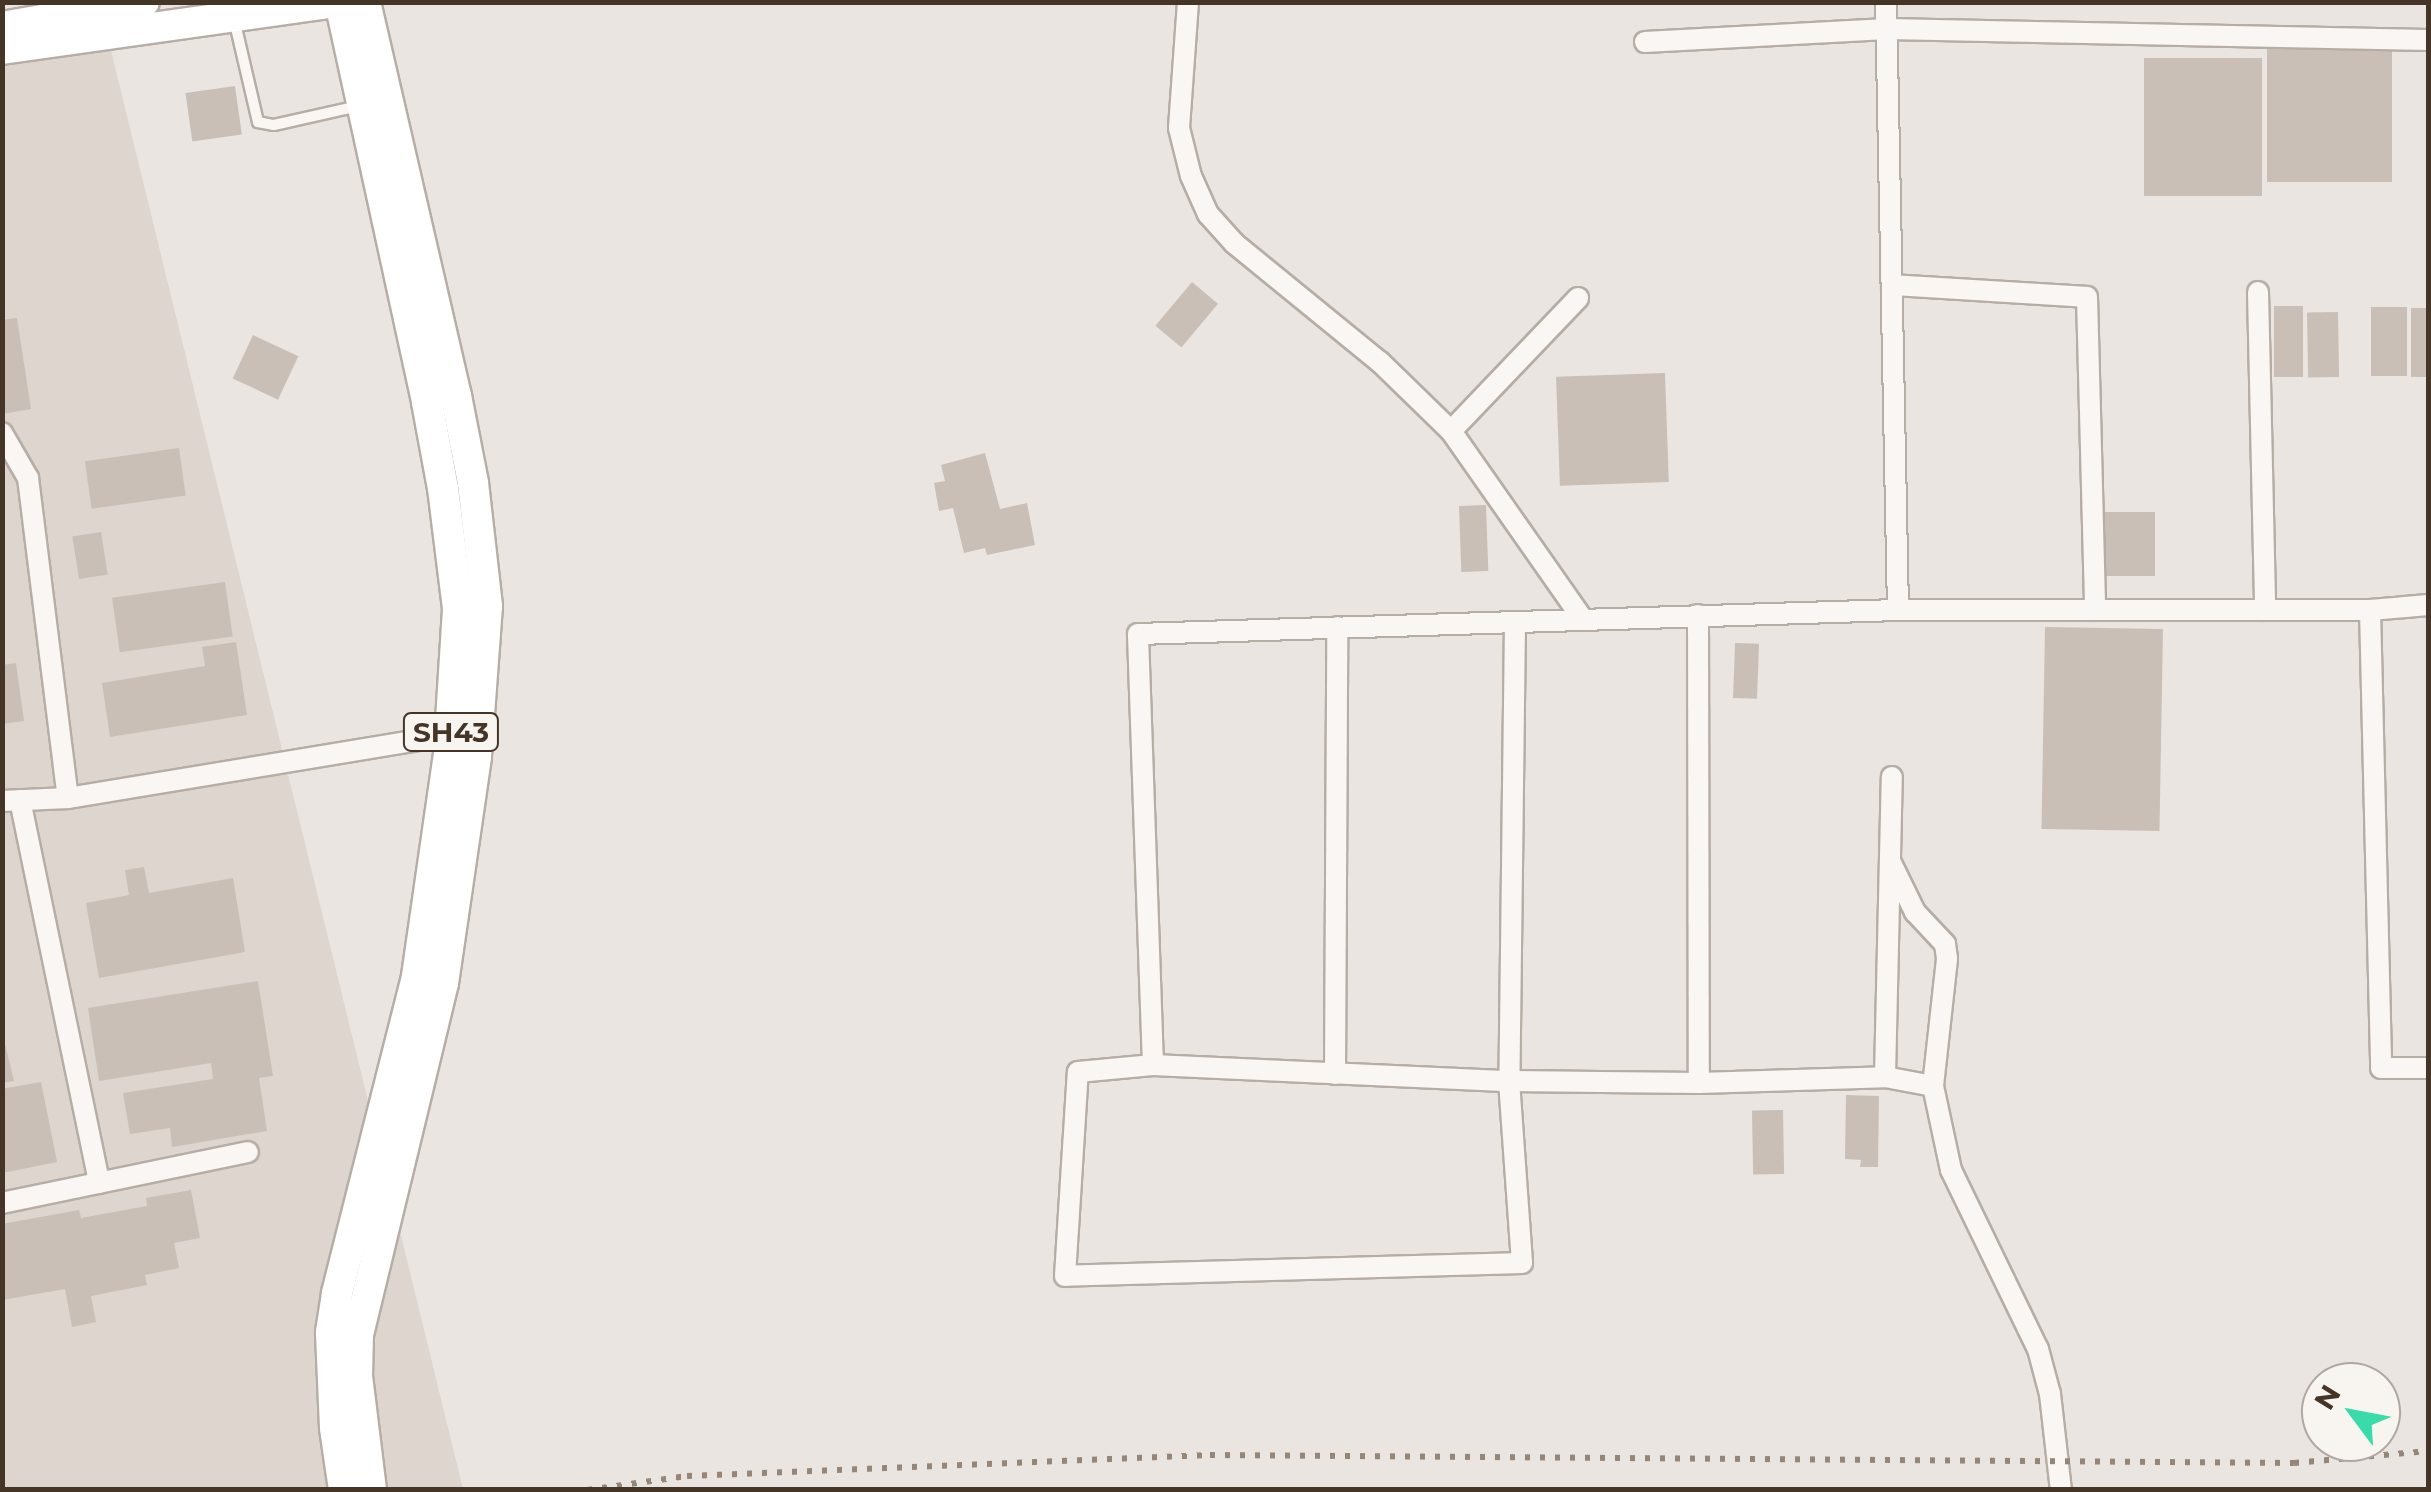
<!DOCTYPE html>
<style>
body{margin:0}
#map{position:relative;width:2431px;height:1492px;overflow:hidden;background:#ebe5e1;font-family:Montserrat,sans-serif}
div>[style]{position:absolute}
.built>*{inset:0;background:#ddd5ce}
.building>*{inset:0;background:#c9bfb7;transform-origin:0 0}
.roads{filter:drop-shadow(2px 0 #b6ada5) drop-shadow(-2px 0 #b6ada5) drop-shadow(0 2px #b6ada5) drop-shadow(0 -2px #b6ada5)}
.lane>*{height:10px;margin:-5px;padding:0 5px;transform-origin:5px;border-radius:5px;background:#f9f6f4}
.street>*{height:20px;margin:-10px;padding:0 10px;transform-origin:10px;border-radius:10px;background:#f9f6f4}
.primary>*{height:30px;margin:-15px;padding:0 15px;transform-origin:15px;border-radius:15px;background:#fff}
.rail>*{height:6px;margin-top:-3px;transform-origin:0;background:repeating-linear-gradient(90deg,#968678 0 5px,transparent 0 15px)}
span{translate:-50% -50%;white-space:nowrap;text-align:center;line-height:1.15;-webkit-text-stroke:9px #f8f4f0;paint-order:stroke}
.shield-label span{padding:2px 8px;background:#f8f4f0;border:2px solid;border-radius:8px;-webkit-text-stroke-width:0}
.shield-label{font-size:28px;color:#443527;font-weight:700}
.frame{position:absolute;inset:0;border:5px solid #443527;pointer-events:none}
.north{position:absolute;left:2301px;top:1362px;width:100px;height:100px;box-sizing:border-box;background:#f8f4f0;border:2px solid #b0a8a0;border-radius:50%;rotate:302deg;font-size:28px;font-weight:700;line-height:40px;text-align:center;color:#443527}
.north::after{content:'';display:block;margin:auto;width:35px;height:45px;background:#3adbaa;clip-path:polygon(50% 0,100% 100%,50% 72%,0 100%)}
</style>
<div id="map">
<div class="built">
<div style="clip-path:polygon(103px 18px,463px 1489px,3px 1490px,3px 43px)"></div>
</div>
<div class="building">
<div style="left:2392px;top:47px;width:135px;height:125px;rotate:90deg"></div>
<div style="left:2144px;top:58px;width:118px;height:138px"></div>
<div style="left:235px;top:86px;width:49px;height:50px;rotate:82deg"></div>
<div style="left:1192px;top:282px;width:34px;height:57px;rotate:40deg"></div>
<div style="left:2274px;top:306px;width:29px;height:71px"></div>
<div style="left:2371px;top:307px;width:36px;height:69px"></div>
<div style="left:2411px;top:308px;width:17px;height:69px"></div>
<div style="left:2338px;top:312px;width:65px;height:31px;rotate:89deg"></div>
<div style="clip-path:polygon(17px 318px,31px 409px,2px 414px,2px 320px)"></div>
<div style="left:253px;top:335px;width:50px;height:48px;rotate:25deg"></div>
<div style="left:1665px;top:373px;width:109px;height:109px;rotate:88deg"></div>
<div style="left:179px;top:448px;width:48px;height:95px;rotate:82deg"></div>
<div style="clip-path:polygon(985px 453px,1000px 509px,1027px 503px,1035px 545px,987px 555px,985px 548px,964px 553px,953px 508px,939px 511px,934px 483px,945px 481px,941px 465px)"></div>
<div style="left:1486px;top:505px;width:66px;height:27px;rotate:88deg"></div>
<div style="left:2105px;top:512px;width:50px;height:64px"></div>
<div style="left:101px;top:532px;width:43px;height:29px;rotate:81deg"></div>
<div style="left:225px;top:582px;width:55px;height:114px;rotate:82deg"></div>
<div style="left:2045px;top:627px;width:118px;height:202px;rotate:1deg"></div>
<div style="clip-path:polygon(236px 642px,247px 715px,110px 737px,102px 683px,205px 666px,202px 647px)"></div>
<div style="left:1735px;top:643px;width:24px;height:55px;rotate:2deg"></div>
<div style="clip-path:polygon(16px 663px,24px 721px,2px 724px,2px 665px)"></div>
<div style="clip-path:polygon(144px 867px,149px 893px,233px 878px,245px 952px,99px 978px,86px 903px,129px 895px,125px 870px)"></div>
<div style="clip-path:polygon(258px 981px,273px 1076px,259px 1078px,267px 1131px,172px 1147px,170px 1128px,130px 1134px,123px 1093px,213px 1079px,211px 1063px,99px 1081px,88px 1008px)"></div>
<div style="clip-path:polygon(2px 1032px,14px 1081px,2px 1083px)"></div>
<div style="clip-path:polygon(41px 1082px,57px 1162px,2px 1173px,2px 1089px)"></div>
<div style="clip-path:polygon(1846px 1095px,1879px 1096px,1878px 1167px,1860px 1167px,1861px 1160px,1845px 1159px)"></div>
<div style="left:1783px;top:1110px;width:64px;height:31px;rotate:89deg"></div>
<div style="clip-path:polygon(191px 1190px,200px 1238px,174px 1243px,179px 1268px,145px 1275px,147px 1285px,91px 1296px,96px 1322px,72px 1327px,65px 1289px,2px 1300px,2px 1224px,79px 1210px,81px 1218px,147px 1206px,146px 1198px)"></div>
</div>
<div class="roads">
<div class="lane">
<div style="left:234px;top:19px;width:106px;rotate:76.9deg"></div>
<div style="left:258px;top:122px;width:16px;rotate:11deg"></div>
<div style="left:274px;top:125px;width:86px;rotate:-12.7deg"></div>
</div>
<div class="street">
<div style="left:1188px;top:2px;width:126px;rotate:94.1deg"></div>
<div style="left:1179px;top:128px;width:49px;rotate:76deg"></div>
<div style="left:1191px;top:176px;width:42px;rotate:65.9deg"></div>
<div style="left:1208px;top:214px;width:39px;rotate:48deg"></div>
<div style="left:1234px;top:243px;width:188px;rotate:39.2deg"></div>
<div style="left:1380px;top:362px;width:99px;rotate:44.2deg"></div>
<div style="left:1451px;top:431px;width:228px;rotate:55deg"></div>
<div style="left:1886px;top:2px;width:608px;rotate:88.87deg"></div>
<div style="left:1645px;top:42px;width:242px;rotate:-3.1deg"></div>
<div style="left:1887px;top:29px;width:541px;rotate:1.16deg"></div>
<div style="left:1892px;top:285px;width:195px;rotate:3.5deg"></div>
<div style="left:2087px;top:297px;width:313px;rotate:88.5deg"></div>
<div style="left:2258px;top:292px;width:318px;rotate:88.7deg"></div>
<div style="left:1451px;top:431px;width:184px;rotate:-46.3deg"></div>
<div style="left:2px;top:433px;width:52px;rotate:60deg"></div>
<div style="left:28px;top:478px;width:322px;rotate:82.9deg"></div>
<div style="left:2370px;top:610px;width:458px;rotate:88.6deg"></div>
<div style="left:2381px;top:1068px;width:47px"></div>
<div style="left:1698px;top:615px;width:468px;rotate:89.9deg"></div>
<div style="left:1515px;top:622px;width:459px;rotate:90.7deg"></div>
<div style="left:1509px;top:1081px;width:182px;rotate:85.9deg"></div>
<div style="left:1522px;top:1263px;width:457px;rotate:178.4deg"></div>
<div style="left:1065px;top:1276px;width:204px;rotate:-86.4deg"></div>
<div style="left:1078px;top:1072px;width:75px;rotate:-5.3deg"></div>
<div style="left:1153px;top:1065px;width:356px;rotate:2.6deg"></div>
<div style="left:1509px;top:1081px;width:190px;rotate:0.6deg"></div>
<div style="left:1699px;top:1083px;width:186px;rotate:-1.8deg"></div>
<div style="left:1885px;top:1077px;width:49px;rotate:10.6deg"></div>
<div style="left:1933px;top:1086px;width:86px;rotate:77.9deg"></div>
<div style="left:1951px;top:1170px;width:199px;rotate:64.1deg"></div>
<div style="left:2038px;top:1349px;width:47px;rotate:75.1deg"></div>
<div style="left:2050px;top:1394px;width:97px;rotate:83.5deg"></div>
<div style="left:20px;top:800px;width:391px;rotate:78.3deg"></div>
<div style="left:2px;top:801px;width:66px;rotate:-2.6deg"></div>
<div style="left:68px;top:798px;width:397px;rotate:-9.4deg"></div>
<div style="left:1891px;top:863px;width:55px;rotate:63.9deg"></div>
<div style="left:1915px;top:912px;width:44px;rotate:46.8deg"></div>
<div style="left:1945px;top:944px;width:15px;rotate:82deg"></div>
<div style="left:1947px;top:959px;width:128px;rotate:96.3deg"></div>
<div style="left:1153px;top:1065px;width:431px;rotate:-92deg"></div>
<div style="left:1138px;top:634px;width:760px;rotate:-1.81deg"></div>
<div style="left:1898px;top:610px;width:472px"></div>
<div style="left:2370px;top:610px;width:58px;rotate:-4.9deg"></div>
<div style="left:1335px;top:1074px;width:447px;rotate:-89.7deg"></div>
<div style="left:1885px;top:1077px;width:300px;rotate:-88.7deg"></div>
<div style="left:2px;top:1203px;width:251px;rotate:-11.7deg"></div>
</div>
<div class="primary">
<div style="left:340px;top:2px;width:409px;rotate:77.7deg"></div>
<div style="left:427px;top:402px;width:87px;rotate:79.5deg"></div>
<div style="left:443px;top:488px;width:122px;rotate:82.9deg"></div>
<div style="left:458px;top:609px;width:145px;rotate:93.6deg"></div>
<div style="left:449px;top:754px;width:225px;rotate:98.2deg"></div>
<div style="left:417px;top:977px;width:327px;rotate:104.2deg"></div>
<div style="left:337px;top:1294px;width:39px;rotate:99deg"></div>
<div style="left:331px;top:1333px;width:95px;rotate:87.6deg"></div>
<div style="left:335px;top:1428px;width:63px;rotate:81.7deg"></div>
<div style="left:365px;top:2px;width:404px;rotate:77deg"></div>
<div style="left:456px;top:396px;width:89px;rotate:78.9deg"></div>
<div style="left:473px;top:483px;width:124px;rotate:83.5deg"></div>
<div style="left:487px;top:606px;width:151px;rotate:94.2deg"></div>
<div style="left:476px;top:757px;width:228px;rotate:98.3deg"></div>
<div style="left:443px;top:983px;width:362px;rotate:103.6deg"></div>
<div style="left:358px;top:1335px;width:41px;rotate:91.4deg"></div>
<div style="left:357px;top:1376px;width:115px;rotate:83deg"></div>
<div style="left:2px;top:27px;width:144px;rotate:-10deg"></div>
<div style="left:2px;top:49px;width:336px;rotate:-8deg"></div>
</div>
</div>
<div class="rail">
<div style="left:587px;top:1490px;width:101px;rotate:-8deg"></div>
<div style="left:687px;top:1476px;width:523px;rotate:-2.3deg"></div>
<div style="left:1210px;top:1455px;width:1084px;rotate:0.42deg"></div>
<div style="left:2294px;top:1463px;width:135px;rotate:-5.1deg"></div>
</div>
<div class="shield-label">
<span style="left:451px;top:732px">SH43</span>
</div>
<div class="frame"></div>
<div class="north">N</div>
</div>
